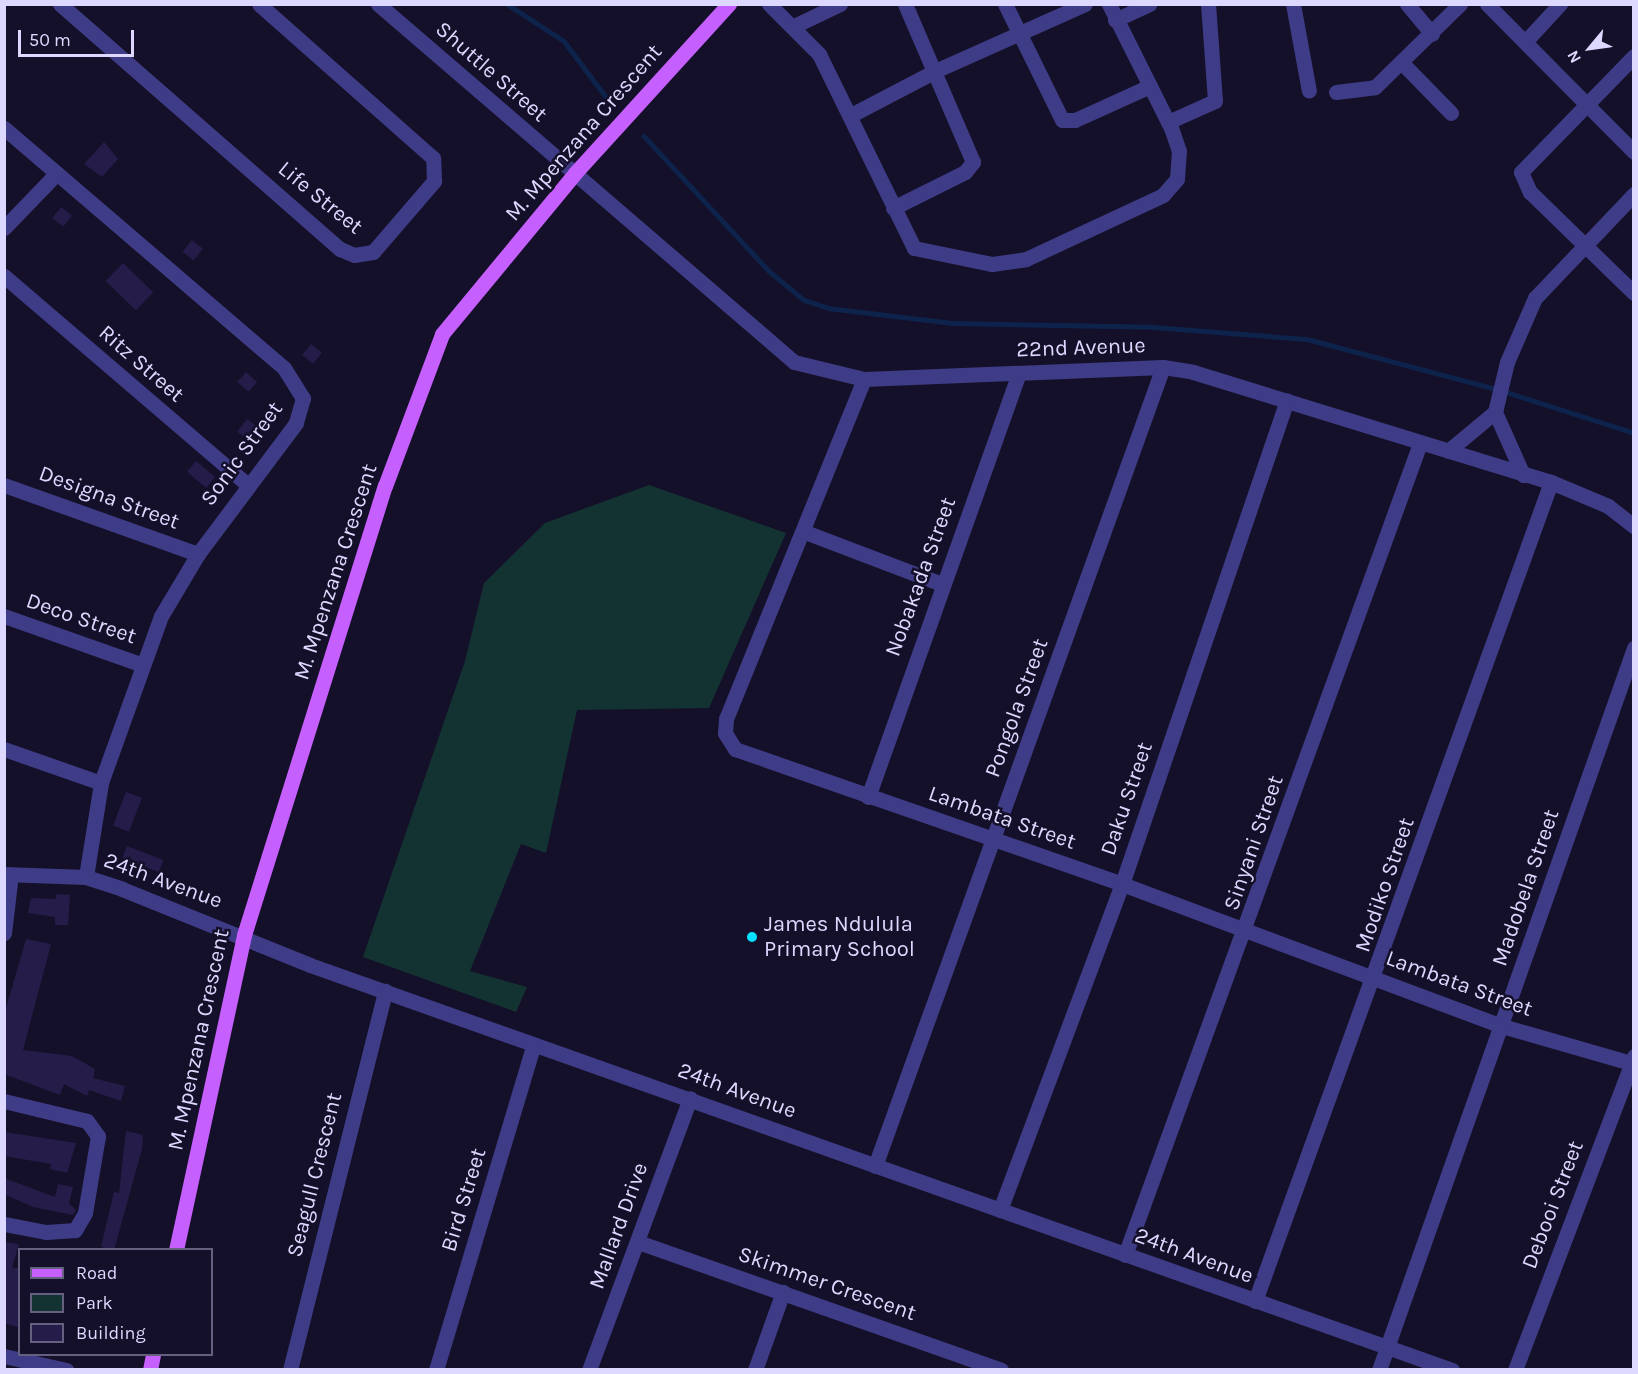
<!DOCTYPE html>
<style>
body{margin:0}
#map{position:relative;width:1638px;height:1374px;overflow:hidden;background:#151029;font-family:Karla,sans-serif}
div>[style]{position:absolute}
.green>*{inset:0;background:#133332}
.stream>*{height:4.5px;margin:-2.25px;padding:0 2.25px;transform-origin:2.25px;border-radius:2.25px;background:#0d234b}
.building>*{inset:0;background:#261c49;transform-origin:0 0}
.minor>*{height:15px;margin:-7.5px;padding:0 7.5px;transform-origin:7.5px;border-radius:7.5px;background:#3f3c87}
.major>*{height:15px;margin:-7.5px;padding:0 7.5px;transform-origin:7.5px;border-radius:7.5px;background:#c560fe}
.dots>*{width:16px;height:16px;translate:-50% -50%;box-sizing:border-box;border:3px solid #151029;border-radius:50%}
span{translate:-50% -50%;white-space:nowrap;text-align:center;line-height:1.15;-webkit-text-stroke:5px #151029;paint-order:stroke}
.street-label{font-size:22px;color:#ddd8ff}
.poi-label{font-size:22px;color:#ddd8ff}
.left{translate:0 -50%;text-align:left}
.frame{position:absolute;inset:0;border:6px solid #ddd8ff;pointer-events:none}
.legend{position:absolute;left:18px;top:1248px;width:195px;height:108px;box-sizing:border-box;background:#151029;border:2px solid #65607f;margin:0;padding:8px 10px;list-style:none;font-size:18px;color:#ddd8ff}
.legend li{display:flex;align-items:center;gap:12px;height:30px}
.legend b{width:30px;border:2px solid #65607f}
.north{position:absolute;left:1560px;top:18px;width:60px;height:60px;-webkit-text-stroke:4px #151029;paint-order:stroke;rotate:241deg;font-size:16px;font-weight:700;line-height:24px;text-align:center;color:#ddd8ff}
.north::after{content:'';display:block;margin:auto;width:21px;height:27px;background:#ddd8ff;clip-path:polygon(50% 0,100% 100%,50% 72%,0 100%)}
.scale{position:absolute;left:18px;top:30px;width:116px;height:27px;box-sizing:border-box;border:3px solid #ddd8ff;border-top:0;padding-left:8px;font-size:18px;line-height:21px;white-space:nowrap;color:#ddd8ff;-webkit-text-stroke:4px #151029;paint-order:stroke}
</style>
<div id="map">
<div class="green">
<div style="clip-path:polygon(649px 485px,786px 533px,709px 708px,577px 710px,546px 853px,521px 844px,470px 971px,527px 987px,516px 1012px,363px 957px,465px 661px,484px 583px,545px 523px)"></div>
</div>
<div class="stream">
<div style="left:507px;top:4px;width:68px;rotate:33deg"></div>
<div style="left:564px;top:41px;width:76px;rotate:53deg"></div>
<div style="left:644px;top:136px;width:184px;rotate:47.2deg"></div>
<div style="left:769px;top:271px;width:45px;rotate:39.6deg"></div>
<div style="left:804px;top:300px;width:25px;rotate:18deg"></div>
<div style="left:828px;top:308px;width:125px;rotate:6.9deg"></div>
<div style="left:952px;top:323px;width:201px;rotate:1.1deg"></div>
<div style="left:1153px;top:327px;width:154px;rotate:4.5deg"></div>
<div style="left:1307px;top:339px;width:192px;rotate:14.8deg"></div>
<div style="left:1509px;top:393px;width:131px;rotate:17.7deg"></div>
</div>
<div class="building">
<div style="clip-path:polygon(104px 142px,118px 159px,102px 177px,84px 164px)"></div>
<div style="left:61px;top:207px;width:14px;height:14px;rotate:39deg"></div>
<div style="left:192px;top:240px;width:14px;height:15px;rotate:39deg"></div>
<div style="left:123px;top:263px;width:42px;height:25px;rotate:44deg"></div>
<div style="left:311px;top:344px;width:14px;height:14px;rotate:39deg"></div>
<div style="left:246px;top:372px;width:15px;height:13px;rotate:42deg"></div>
<div style="left:247px;top:419px;width:15px;height:16px;rotate:37deg"></div>
<div style="left:196px;top:461px;width:25px;height:14px;rotate:40deg"></div>
<div style="left:126px;top:792px;width:17px;height:36px;rotate:21deg"></div>
<div style="left:127px;top:846px;width:39px;height:13px;rotate:21deg"></div>
<div style="clip-path:polygon(56px 894px,70px 895px,68px 925px,55px 925px,55px 917px,28px 913px,31px 898px,56px 899px)"></div>
<div style="clip-path:polygon(26px 939px,51px 944px,23px 1050px,72px 1056px,95px 1069px,93px 1078px,125px 1086px,121px 1101px,89px 1090px,87px 1096px,64px 1084px,60px 1095px,4px 1074px,4px 1015px)"></div>
<div style="clip-path:polygon(126px 1131px,143px 1135px,142px 1149px,114px 1250px,101px 1247px,114px 1192px,119px 1193px)"></div>
<div style="clip-path:polygon(4px 1132px,76px 1143px,67px 1173px,50px 1169px,51px 1164px,4px 1156px)"></div>
<div style="clip-path:polygon(4px 1178px,55px 1197px,58px 1184px,73px 1187px,69px 1203px,76px 1210px,73px 1215px,33px 1207px,4px 1194px)"></div>
<div style="clip-path:polygon(4px 1242px,19px 1244px,12px 1268px,20px 1268px,20px 1328px,4px 1323px)"></div>
</div>
<div class="minor">
<div style="left:60px;top:4px;width:372px;rotate:41.2deg"></div>
<div style="left:340px;top:249px;width:15px;rotate:23deg"></div>
<div style="left:354px;top:255px;width:19px;rotate:-9deg"></div>
<div style="left:373px;top:252px;width:94px;rotate:-49.3deg"></div>
<div style="left:434px;top:181px;width:23px;rotate:-92deg"></div>
<div style="left:433px;top:158px;width:232px;rotate:-138.5deg"></div>
<div style="left:378px;top:4px;width:549px;rotate:40.71deg"></div>
<div style="left:794px;top:362px;width:72px;rotate:13.7deg"></div>
<div style="left:864px;top:379px;width:299px;rotate:-2.3deg"></div>
<div style="left:1163px;top:367px;width:30px;rotate:9deg"></div>
<div style="left:1193px;top:372px;width:375px;rotate:17.1deg"></div>
<div style="left:1551px;top:482px;width:62px;rotate:22.8deg"></div>
<div style="left:1608px;top:506px;width:33px;rotate:38deg"></div>
<div style="left:769px;top:4px;width:71px;rotate:45deg"></div>
<div style="left:819px;top:54px;width:216px;rotate:63.9deg"></div>
<div style="left:914px;top:248px;width:80px;rotate:11.6deg"></div>
<div style="left:992px;top:264px;width:34px;rotate:-8deg"></div>
<div style="left:1026px;top:259px;width:151px;rotate:-25deg"></div>
<div style="left:1163px;top:195px;width:21px;rotate:-49deg"></div>
<div style="left:1177px;top:179px;width:28px;rotate:-86deg"></div>
<div style="left:1179px;top:151px;width:24px;rotate:-109deg"></div>
<div style="left:1171px;top:128px;width:139px;rotate:-116.6deg"></div>
<div style="left:1005px;top:4px;width:129px;rotate:63.8deg"></div>
<div style="left:1062px;top:120px;width:13px"></div>
<div style="left:1075px;top:120px;width:82px;rotate:-24.4deg"></div>
<div style="left:1293px;top:4px;width:88px;rotate:79.6deg"></div>
<div style="left:1407px;top:4px;width:39px;rotate:50deg"></div>
<div style="left:1487px;top:4px;width:209px;rotate:45.2deg"></div>
<div style="left:1115px;top:20px;width:38px;rotate:-25deg"></div>
<div style="left:794px;top:26px;width:51px;rotate:-25.6deg"></div>
<div style="left:1525px;top:42px;width:52px;rotate:-47.4deg"></div>
<div style="left:1634px;top:56px;width:162px;rotate:134.2deg"></div>
<div style="left:1521px;top:172px;width:22px;rotate:66deg"></div>
<div style="left:1530px;top:192px;width:145px;rotate:44.2deg"></div>
<div style="left:1402px;top:63px;width:70px;rotate:45.6deg"></div>
<div style="left:1336px;top:92px;width:39px;rotate:-7deg"></div>
<div style="left:1375px;top:87px;width:119px;rotate:-44.3deg"></div>
<div style="left:851px;top:115px;width:95px;rotate:-27.6deg"></div>
<div style="left:935px;top:71px;width:164px;rotate:-24.1deg"></div>
<div style="left:1168px;top:122px;width:51px;rotate:-24.1deg"></div>
<div style="left:1215px;top:101px;width:97px;rotate:-94.1deg"></div>
<div style="left:4px;top:128px;width:369px;rotate:40.6deg"></div>
<div style="left:284px;top:368px;width:36px;rotate:58deg"></div>
<div style="left:303px;top:398px;width:26px;rotate:106deg"></div>
<div style="left:296px;top:423px;width:164px;rotate:126.8deg"></div>
<div style="left:198px;top:554px;width:72px;rotate:120.8deg"></div>
<div style="left:161px;top:616px;width:177px;rotate:109.8deg"></div>
<div style="left:101px;top:783px;width:95px;rotate:99.1deg"></div>
<div style="left:893px;top:208px;width:80px;rotate:-26.6deg"></div>
<div style="left:965px;top:172px;width:13px;rotate:-51deg"></div>
<div style="left:973px;top:162px;width:172px;rotate:-113.3deg"></div>
<div style="left:4px;top:228px;width:76px;rotate:-46.1deg"></div>
<div style="left:4px;top:276px;width:321px;rotate:40.6deg"></div>
<div style="left:864px;top:379px;width:367px;rotate:112.1deg"></div>
<div style="left:726px;top:719px;width:14px;rotate:94deg"></div>
<div style="left:725px;top:733px;width:19px;rotate:58deg"></div>
<div style="left:735px;top:749px;width:410px;rotate:19.2deg"></div>
<div style="left:1122px;top:884px;width:406px;rotate:20.5deg"></div>
<div style="left:1502px;top:1026px;width:134px;rotate:16deg"></div>
<div style="left:1495px;top:412px;width:69px;rotate:66deg"></div>
<div style="left:1448px;top:451px;width:61px;rotate:-39.7deg"></div>
<div style="left:1495px;top:412px;width:51px;rotate:-76.5deg"></div>
<div style="left:1507px;top:362px;width:70px;rotate:-66.4deg"></div>
<div style="left:1535px;top:298px;width:144px;rotate:-46.4deg"></div>
<div style="left:4px;top:485px;width:206px;rotate:19.6deg"></div>
<div style="left:805px;top:532px;width:147px;rotate:20.8deg"></div>
<div style="left:4px;top:616px;width:147px;rotate:19.4deg"></div>
<div style="left:4px;top:749px;width:103px;rotate:19.3deg"></div>
<div style="left:868px;top:797px;width:450px;rotate:-70.4deg"></div>
<div style="left:4px;top:874px;width:82px;rotate:2.1deg"></div>
<div style="left:86px;top:877px;width:38px;rotate:18deg"></div>
<div style="left:122px;top:889px;width:203px;rotate:22deg"></div>
<div style="left:310px;top:965px;width:1212px;rotate:19.53deg"></div>
<div style="left:4px;top:933px;width:59px;rotate:-83.2deg"></div>
<div style="left:4px;top:1101px;width:85px;rotate:13.5deg"></div>
<div style="left:87px;top:1121px;width:19px;rotate:54deg"></div>
<div style="left:98px;top:1136px;width:78px;rotate:99.6deg"></div>
<div style="left:85px;top:1213px;width:20px;rotate:120deg"></div>
<div style="left:75px;top:1230px;width:29px;rotate:176deg"></div>
<div style="left:46px;top:1232px;width:43px;rotate:-169.2deg"></div>
<div style="left:875px;top:1166px;width:849px;rotate:-70.18deg"></div>
<div style="left:1000px;top:1210px;width:348px;rotate:-69.5deg"></div>
<div style="left:1122px;top:884px;width:511px;rotate:-71.18deg"></div>
<div style="left:638px;top:1242px;width:385px;rotate:19.4deg"></div>
<div style="left:1125px;top:1255px;width:864px;rotate:-70.03deg"></div>
<div style="left:1255px;top:1301px;width:871px;rotate:-70.13deg"></div>
<div style="left:4px;top:1356px;width:64px;rotate:12.7deg"></div>
<div style="left:290px;top:1370px;width:391px;rotate:-75.9deg"></div>
<div style="left:436px;top:1370px;width:340px;rotate:-73.3deg"></div>
<div style="left:589px;top:1370px;width:290px;rotate:-69.6deg"></div>
<div style="left:755px;top:1370px;width:83px;rotate:-70.3deg"></div>
<div style="left:1379px;top:1370px;width:766px;rotate:-70.55deg"></div>
<div style="left:1515px;top:1370px;width:336px;rotate:-69.2deg"></div>
</div>
<div class="major">
<div style="left:176px;top:1250px;width:322px;rotate:-77.8deg"></div>
<div style="left:244px;top:935px;width:471px;rotate:-72.6deg"></div>
<div style="left:385px;top:486px;width:162px;rotate:-69.4deg"></div>
<div style="left:442px;top:334px;width:209px;rotate:-50.4deg"></div>
<div style="left:575px;top:173px;width:229px;rotate:-47.7deg"></div>
<div style="left:150px;top:1370px;width:16px;rotate:-79deg"></div>
</div>
<div class="dots">
<div style="left:752px;top:937px;background:#05e1fe"></div>
</div>
<div class="street-label">
<span style="left:491px;top:72px;rotate:41deg">Shuttle Street</span>
<span style="left:584px;top:133px;rotate:-49deg">M. Mpenzana Crescent</span>
<span style="left:320px;top:198px;rotate:39deg">Life Street</span>
<span style="left:1081px;top:348px;rotate:-2deg">22nd Avenue</span>
<span style="left:141px;top:364px;rotate:41deg">Ritz Street</span>
<span style="left:242px;top:454px;rotate:-54deg">Sonic Street</span>
<span style="left:109px;top:498px;rotate:20deg">Designa Street</span>
<span style="left:336px;top:572px;rotate:-72deg">M. Mpenzana Crescent</span>
<span style="left:921px;top:577px;rotate:-70deg">Nobakada Street</span>
<span style="left:81px;top:619px;rotate:19deg">Deco Street</span>
<span style="left:1017px;top:708px;rotate:-70deg">Pongola Street</span>
<span style="left:1127px;top:799px;rotate:-71deg">Daku Street</span>
<span style="left:1002px;top:818px;rotate:19deg">Lambata Street</span>
<span style="left:1254px;top:843px;rotate:-71deg">Sinyani Street</span>
<span style="left:163px;top:881px;rotate:20deg">24th Avenue</span>
<span style="left:1385px;top:885px;rotate:-71deg">Modiko Street</span>
<span style="left:1526px;top:888px;rotate:-71deg">Madobela Street</span>
<span style="left:1459px;top:984px;rotate:20deg">Lambata Street</span>
<span style="left:199px;top:1040px;rotate:-78deg">M. Mpenzana Crescent</span>
<span style="left:737px;top:1091px;rotate:20deg">24th Avenue</span>
<span style="left:315px;top:1175px;rotate:-76deg">Seagull Crescent</span>
<span style="left:464px;top:1200px;rotate:-73deg">Bird Street</span>
<span style="left:1553px;top:1205px;rotate:-69deg">Debooi Street</span>
<span style="left:619px;top:1226px;rotate:-70deg">Mallard Drive</span>
<span style="left:1194px;top:1256px;rotate:20deg">24th Avenue</span>
<span style="left:827px;top:1284px;rotate:19deg">Skimmer Crescent</span>
</div>
<div class="poi-label">
<span class="left" style="left:764px;top:937px">James Ndulula<br>Primary School</span>
</div>
<div class="frame"></div>
<ul class="legend">
<li><b style="height:8px;background:#c560fe"></b>Road</li>
<li><b style="height:16px;background:#133332"></b>Park</li>
<li><b style="height:16px;background:#261c49"></b>Building</li>
</ul>
<div class="north">N</div>
<div class="scale">50 m</div>
</div>
